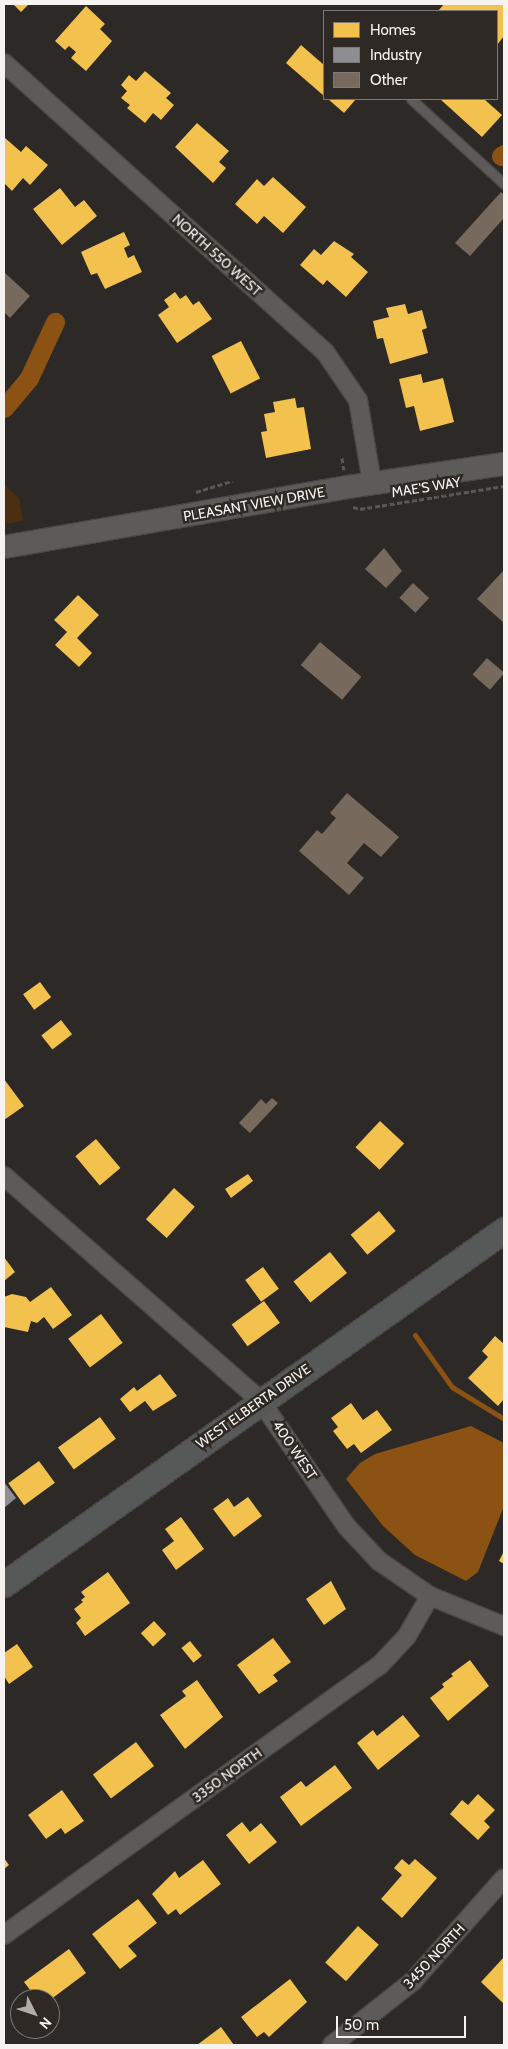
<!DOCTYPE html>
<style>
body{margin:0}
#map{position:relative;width:508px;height:2049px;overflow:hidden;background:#2c2926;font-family:Cabin,sans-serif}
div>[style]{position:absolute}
.green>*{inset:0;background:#4c2e10}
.water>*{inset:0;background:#8b5213}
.homes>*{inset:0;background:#f2c14e;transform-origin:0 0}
.industry>*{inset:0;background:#8d8d92}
.stream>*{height:5px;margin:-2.5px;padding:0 2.5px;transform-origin:2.5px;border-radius:2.5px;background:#8b5213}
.canal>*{height:19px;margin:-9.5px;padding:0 9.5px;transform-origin:9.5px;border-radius:9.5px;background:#8b5213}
.building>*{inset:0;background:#77695c;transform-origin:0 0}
.path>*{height:3px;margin-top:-1.5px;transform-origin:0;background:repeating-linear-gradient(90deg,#5a5856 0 5px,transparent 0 7.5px)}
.roads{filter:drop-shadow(1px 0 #494745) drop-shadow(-1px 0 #494745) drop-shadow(0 1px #494745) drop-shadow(0 -1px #494745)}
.service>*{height:9px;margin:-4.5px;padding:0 4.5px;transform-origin:4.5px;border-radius:4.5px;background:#5d5b59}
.minor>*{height:18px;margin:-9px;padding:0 9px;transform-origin:9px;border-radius:9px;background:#5d5b59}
.tertiary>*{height:22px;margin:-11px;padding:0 11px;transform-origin:11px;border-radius:11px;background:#5d5b59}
.secondary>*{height:25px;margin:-12.5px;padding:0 12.5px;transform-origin:12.5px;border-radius:12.5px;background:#565958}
span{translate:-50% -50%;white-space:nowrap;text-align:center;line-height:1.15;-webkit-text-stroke:5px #2e2924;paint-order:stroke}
.street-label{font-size:14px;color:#f6f2ef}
.frame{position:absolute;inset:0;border:5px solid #f6f2ef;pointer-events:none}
.legend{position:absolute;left:323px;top:10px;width:175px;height:90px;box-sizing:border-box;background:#2e2924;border:1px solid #7e7975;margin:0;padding:6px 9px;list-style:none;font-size:15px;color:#f6f2ef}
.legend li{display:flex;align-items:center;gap:10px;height:25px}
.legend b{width:25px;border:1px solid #7e7975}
.north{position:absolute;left:10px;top:1989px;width:50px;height:50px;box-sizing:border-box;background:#2e2924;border:1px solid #7e7975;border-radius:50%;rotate:131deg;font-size:14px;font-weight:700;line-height:20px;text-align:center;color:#f6f2ef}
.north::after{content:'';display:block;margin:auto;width:18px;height:22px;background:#afaca9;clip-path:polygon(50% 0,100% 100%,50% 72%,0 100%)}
.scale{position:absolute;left:336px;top:2016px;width:130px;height:22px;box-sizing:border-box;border:2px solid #f6f2ef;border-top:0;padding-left:6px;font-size:15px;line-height:18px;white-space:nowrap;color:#f6f2ef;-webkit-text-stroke:4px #2e2924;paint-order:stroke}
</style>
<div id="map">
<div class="green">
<div style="clip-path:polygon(4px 484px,19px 498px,23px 521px,4px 524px)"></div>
</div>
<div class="water">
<div style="clip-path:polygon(471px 1426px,504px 1443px,504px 1506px,478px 1572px,466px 1581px,415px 1555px,383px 1526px,346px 1479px,360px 1463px,375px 1454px)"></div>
</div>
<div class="homes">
<div style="clip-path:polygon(13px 4px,29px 4px,21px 12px)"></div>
<div style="clip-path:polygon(444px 4px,504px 4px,504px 36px,497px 45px,497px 11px,438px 11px)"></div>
<div style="clip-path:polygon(86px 6px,105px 24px,100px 29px,112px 41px,86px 71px,71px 58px,76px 52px,69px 46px,65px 50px,55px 41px)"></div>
<div style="clip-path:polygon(301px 45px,324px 65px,324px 96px,286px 63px)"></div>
<div style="clip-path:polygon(145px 71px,171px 93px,166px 98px,174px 105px,161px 120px,153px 113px,145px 123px,127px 108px,130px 105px,121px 98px,127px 91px,121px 85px,129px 75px,136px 81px)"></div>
<div style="clip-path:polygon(328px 99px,356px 99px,344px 113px)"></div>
<div style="clip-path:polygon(440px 99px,484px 99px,502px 115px,482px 137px)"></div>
<div style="clip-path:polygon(197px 123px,229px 151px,219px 162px,226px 168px,213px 183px,175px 147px)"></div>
<div style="clip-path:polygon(4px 137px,21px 152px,26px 146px,48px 165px,30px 185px,23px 178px,12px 191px,4px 183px)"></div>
<div style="clip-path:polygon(273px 177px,306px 207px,283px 233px,264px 216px,257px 224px,235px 204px,257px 179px,264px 186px)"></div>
<div style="clip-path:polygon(60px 188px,75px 207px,84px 200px,97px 216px,62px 245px,33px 209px)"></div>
<div style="clip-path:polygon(124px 232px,130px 245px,124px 248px,128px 258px,134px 255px,142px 272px,105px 289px,97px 273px,91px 275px,81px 252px)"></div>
<div style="clip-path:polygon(334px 241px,354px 254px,351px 257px,368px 272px,346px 297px,327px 280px,323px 285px,300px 265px,314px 249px,321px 255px)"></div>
<div style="clip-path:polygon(175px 292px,180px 299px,186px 295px,193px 305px,199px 301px,212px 319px,177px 343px,158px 315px,169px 307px,164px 300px)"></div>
<div style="clip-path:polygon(405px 304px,408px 314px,422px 310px,427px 328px,422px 330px,428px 353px,390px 364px,383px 338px,377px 339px,373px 321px,389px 317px,386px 308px)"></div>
<div style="left:241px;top:341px;width:42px;height:33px;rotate:63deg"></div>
<div style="clip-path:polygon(421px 374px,423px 383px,443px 378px,454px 422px,420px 431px,414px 406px,406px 408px,399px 379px)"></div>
<div style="clip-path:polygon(295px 398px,297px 408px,304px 407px,311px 449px,266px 458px,261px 432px,267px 431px,264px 414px,275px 412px,273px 402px)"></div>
<div style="clip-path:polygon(78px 595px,99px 615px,77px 638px,92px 653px,79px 667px,55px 645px,67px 632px,54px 620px)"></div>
<div style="left:40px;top:982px;width:19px;height:21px;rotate:54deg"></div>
<div style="left:61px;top:1020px;width:18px;height:25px;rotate:52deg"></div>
<div style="clip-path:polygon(4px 1079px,24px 1106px,4px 1120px)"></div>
<div style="left:380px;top:1121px;width:33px;height:36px;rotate:43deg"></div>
<div style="left:96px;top:1139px;width:38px;height:27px;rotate:50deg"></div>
<div style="clip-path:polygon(248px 1174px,253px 1181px,231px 1198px,225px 1189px)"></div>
<div style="left:174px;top:1188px;width:28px;height:42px;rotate:42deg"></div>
<div style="left:379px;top:1211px;width:26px;height:37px;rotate:50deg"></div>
<div style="left:330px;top:1252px;width:27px;height:47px;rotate:51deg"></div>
<div style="clip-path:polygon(4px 1257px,15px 1272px,4px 1281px)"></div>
<div style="left:263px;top:1267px;width:27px;height:22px;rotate:54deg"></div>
<div style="clip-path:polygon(51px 1287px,72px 1315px,53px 1329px,44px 1317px,37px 1323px,31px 1321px,28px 1332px,4px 1327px,4px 1297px,12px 1294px,26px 1297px,30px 1302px)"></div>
<div style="left:264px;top:1301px;width:27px;height:40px;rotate:54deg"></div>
<div style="left:101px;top:1314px;width:36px;height:41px;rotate:53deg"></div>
<div style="clip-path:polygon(495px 1336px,504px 1344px,504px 1399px,498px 1406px,468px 1378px,488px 1357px,482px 1351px)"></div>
<div style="clip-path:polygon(160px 1374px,177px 1396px,153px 1411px,145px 1401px,130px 1412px,120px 1399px,134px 1387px,137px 1391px)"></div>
<div style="clip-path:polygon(351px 1403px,363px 1420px,377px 1410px,392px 1430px,361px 1453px,354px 1444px,347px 1449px,333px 1431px,338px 1427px,331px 1418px)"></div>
<div style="left:100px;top:1417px;width:27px;height:52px;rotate:54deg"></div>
<div style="left:39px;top:1461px;width:27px;height:38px;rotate:54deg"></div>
<div style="clip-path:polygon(248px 1497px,262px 1516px,234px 1537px,213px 1509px,228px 1498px,234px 1507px)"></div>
<div style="clip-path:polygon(181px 1517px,204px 1549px,176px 1570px,162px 1550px,174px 1541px,165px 1529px)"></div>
<div style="clip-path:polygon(504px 1551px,504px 1564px,499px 1561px)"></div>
<div style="clip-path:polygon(108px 1572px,130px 1603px,85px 1636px,76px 1623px,81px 1618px,74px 1609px,83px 1602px,81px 1600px,85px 1597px,81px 1592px)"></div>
<div style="clip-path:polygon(331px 1581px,346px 1609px,324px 1625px,306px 1599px)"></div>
<div style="left:154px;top:1621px;width:18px;height:18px;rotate:47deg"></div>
<div style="clip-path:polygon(273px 1638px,291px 1662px,273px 1675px,278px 1681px,259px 1694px,237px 1665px)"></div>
<div style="left:190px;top:1641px;width:19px;height:11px;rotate:51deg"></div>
<div style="clip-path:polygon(17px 1644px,33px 1667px,9px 1684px,4px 1676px,4px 1653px)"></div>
<div style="clip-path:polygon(470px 1660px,489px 1686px,448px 1721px,430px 1698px,444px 1687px,442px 1684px,453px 1676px,451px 1674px)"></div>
<div style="clip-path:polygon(197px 1680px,223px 1717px,185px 1749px,160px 1715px,186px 1696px,182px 1691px)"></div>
<div style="clip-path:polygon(403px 1715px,420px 1736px,378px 1770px,357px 1743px,373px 1730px,377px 1736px)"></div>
<div style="left:136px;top:1742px;width:30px;height:54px;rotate:53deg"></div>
<div style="clip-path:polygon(335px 1765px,352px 1788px,301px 1826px,280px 1797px,301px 1781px,306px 1787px)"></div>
<div style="clip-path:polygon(62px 1790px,84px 1821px,65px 1834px,61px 1828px,46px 1839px,28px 1815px)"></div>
<div style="clip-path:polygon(478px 1794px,495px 1810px,484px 1821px,490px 1827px,478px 1840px,450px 1814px,462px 1800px,468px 1805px)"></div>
<div style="clip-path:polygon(242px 1822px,250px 1832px,261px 1823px,277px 1842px,249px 1864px,226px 1835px)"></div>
<div style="clip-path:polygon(4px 1858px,9px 1865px,4px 1869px)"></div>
<div style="clip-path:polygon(402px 1859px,409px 1865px,415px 1859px,437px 1878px,402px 1918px,381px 1899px,402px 1875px,394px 1868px)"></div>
<div style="clip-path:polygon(203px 1860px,221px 1884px,180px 1915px,176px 1909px,168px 1915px,152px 1894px,175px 1871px,179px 1878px)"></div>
<div style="clip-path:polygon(138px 1899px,157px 1923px,128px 1946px,137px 1956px,120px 1969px,92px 1934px)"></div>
<div style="left:358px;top:1926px;width:28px;height:49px;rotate:42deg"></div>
<div style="clip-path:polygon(69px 1949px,86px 1973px,50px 2000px,37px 1999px,24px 1982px)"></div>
<div style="clip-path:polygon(504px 1957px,504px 2004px,481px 1982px)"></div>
<div style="clip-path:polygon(290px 1979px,307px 2002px,269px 2037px,264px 2032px,257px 2037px,241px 2017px)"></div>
<div style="clip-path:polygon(221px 2027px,234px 2045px,197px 2045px)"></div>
</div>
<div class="industry">
<div style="clip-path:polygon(4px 1482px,16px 1498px,4px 1508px)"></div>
</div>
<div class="stream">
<div style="left:415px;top:1335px;width:64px;rotate:54.6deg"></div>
<div style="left:452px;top:1387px;width:61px;rotate:31.6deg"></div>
</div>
<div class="canal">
<div style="left:501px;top:156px;width:4px;rotate:-34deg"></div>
<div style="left:4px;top:408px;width:39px;rotate:-50deg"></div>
<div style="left:29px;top:378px;width:62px;rotate:-65.1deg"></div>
</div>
<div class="building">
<div style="clip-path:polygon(501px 192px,504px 195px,504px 218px,470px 256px,455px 243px)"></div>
<div style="clip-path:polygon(4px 272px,30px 296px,10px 318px,4px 312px)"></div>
<div style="clip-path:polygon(384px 548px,402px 571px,386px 588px,365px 569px)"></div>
<div style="clip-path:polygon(504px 570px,504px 623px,477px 599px)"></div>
<div style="left:413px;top:583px;width:22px;height:20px;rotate:43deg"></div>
<div style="left:320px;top:642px;width:54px;height:30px;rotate:40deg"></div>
<div style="left:487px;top:658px;width:23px;height:22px;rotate:41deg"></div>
<div style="clip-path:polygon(347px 793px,399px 837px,381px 857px,364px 843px,347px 863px,364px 878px,349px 895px,299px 851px,317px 830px,322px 834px,336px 818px,330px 813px)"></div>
<div style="clip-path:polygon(272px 1098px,278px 1103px,250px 1133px,239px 1123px,261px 1099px,266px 1104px)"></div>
</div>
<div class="path">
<div style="left:342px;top:458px;width:12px;rotate:81deg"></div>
<div style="left:196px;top:492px;width:38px;rotate:-17deg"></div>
<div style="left:353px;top:507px;width:7px;rotate:16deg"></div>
<div style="left:360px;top:509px;width:146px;rotate:-9.1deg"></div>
</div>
<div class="roads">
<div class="service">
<div style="left:411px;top:99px;width:126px;rotate:42.4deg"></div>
</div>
<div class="minor">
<div style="left:4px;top:63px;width:432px;rotate:42deg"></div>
<div style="left:325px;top:352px;width:58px;rotate:55.5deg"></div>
<div style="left:358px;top:400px;width:84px;rotate:80.4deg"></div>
<div style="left:4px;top:1176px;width:340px;rotate:41.2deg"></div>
<div style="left:260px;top:1400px;width:154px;rotate:55.6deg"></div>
<div style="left:347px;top:1527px;width:47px;rotate:46.7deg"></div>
<div style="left:379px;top:1561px;width:62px;rotate:34.5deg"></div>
<div style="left:430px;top:1596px;width:80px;rotate:22.1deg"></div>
<div style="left:4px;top:1935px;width:462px;rotate:-35.7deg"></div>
<div style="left:379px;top:1666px;width:41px;rotate:-47deg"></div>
<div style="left:407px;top:1636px;width:46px;rotate:-60.1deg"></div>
<div style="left:332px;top:2045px;width:103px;rotate:-38.3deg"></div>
<div style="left:413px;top:1981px;width:137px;rotate:-48.5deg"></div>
</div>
<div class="tertiary">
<div style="left:4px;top:547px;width:349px;rotate:-9.9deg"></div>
<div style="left:348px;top:487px;width:158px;rotate:-8.4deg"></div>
</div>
<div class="secondary">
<div style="left:4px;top:1584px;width:613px;rotate:-35.3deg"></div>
</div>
</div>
<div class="street-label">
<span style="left:217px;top:255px;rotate:42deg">NORTH 550 WEST</span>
<span style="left:426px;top:487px;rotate:-9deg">MAE'S WAY</span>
<span style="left:254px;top:504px;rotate:-10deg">PLEASANT VIEW DRIVE</span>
<span style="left:253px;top:1406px;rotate:-35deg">WEST ELBERTA DRIVE</span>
<span style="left:295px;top:1450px;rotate:56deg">400 WEST</span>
<span style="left:227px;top:1775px;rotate:-36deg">3350 NORTH</span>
<span style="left:434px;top:1956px;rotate:-47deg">3450 NORTH</span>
</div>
<div class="frame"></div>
<ul class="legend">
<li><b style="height:14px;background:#f2c14e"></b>Homes</li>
<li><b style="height:14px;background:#8d8d92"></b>Industry</li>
<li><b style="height:14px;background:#77695c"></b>Other</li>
</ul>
<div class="north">N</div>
<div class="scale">50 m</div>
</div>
